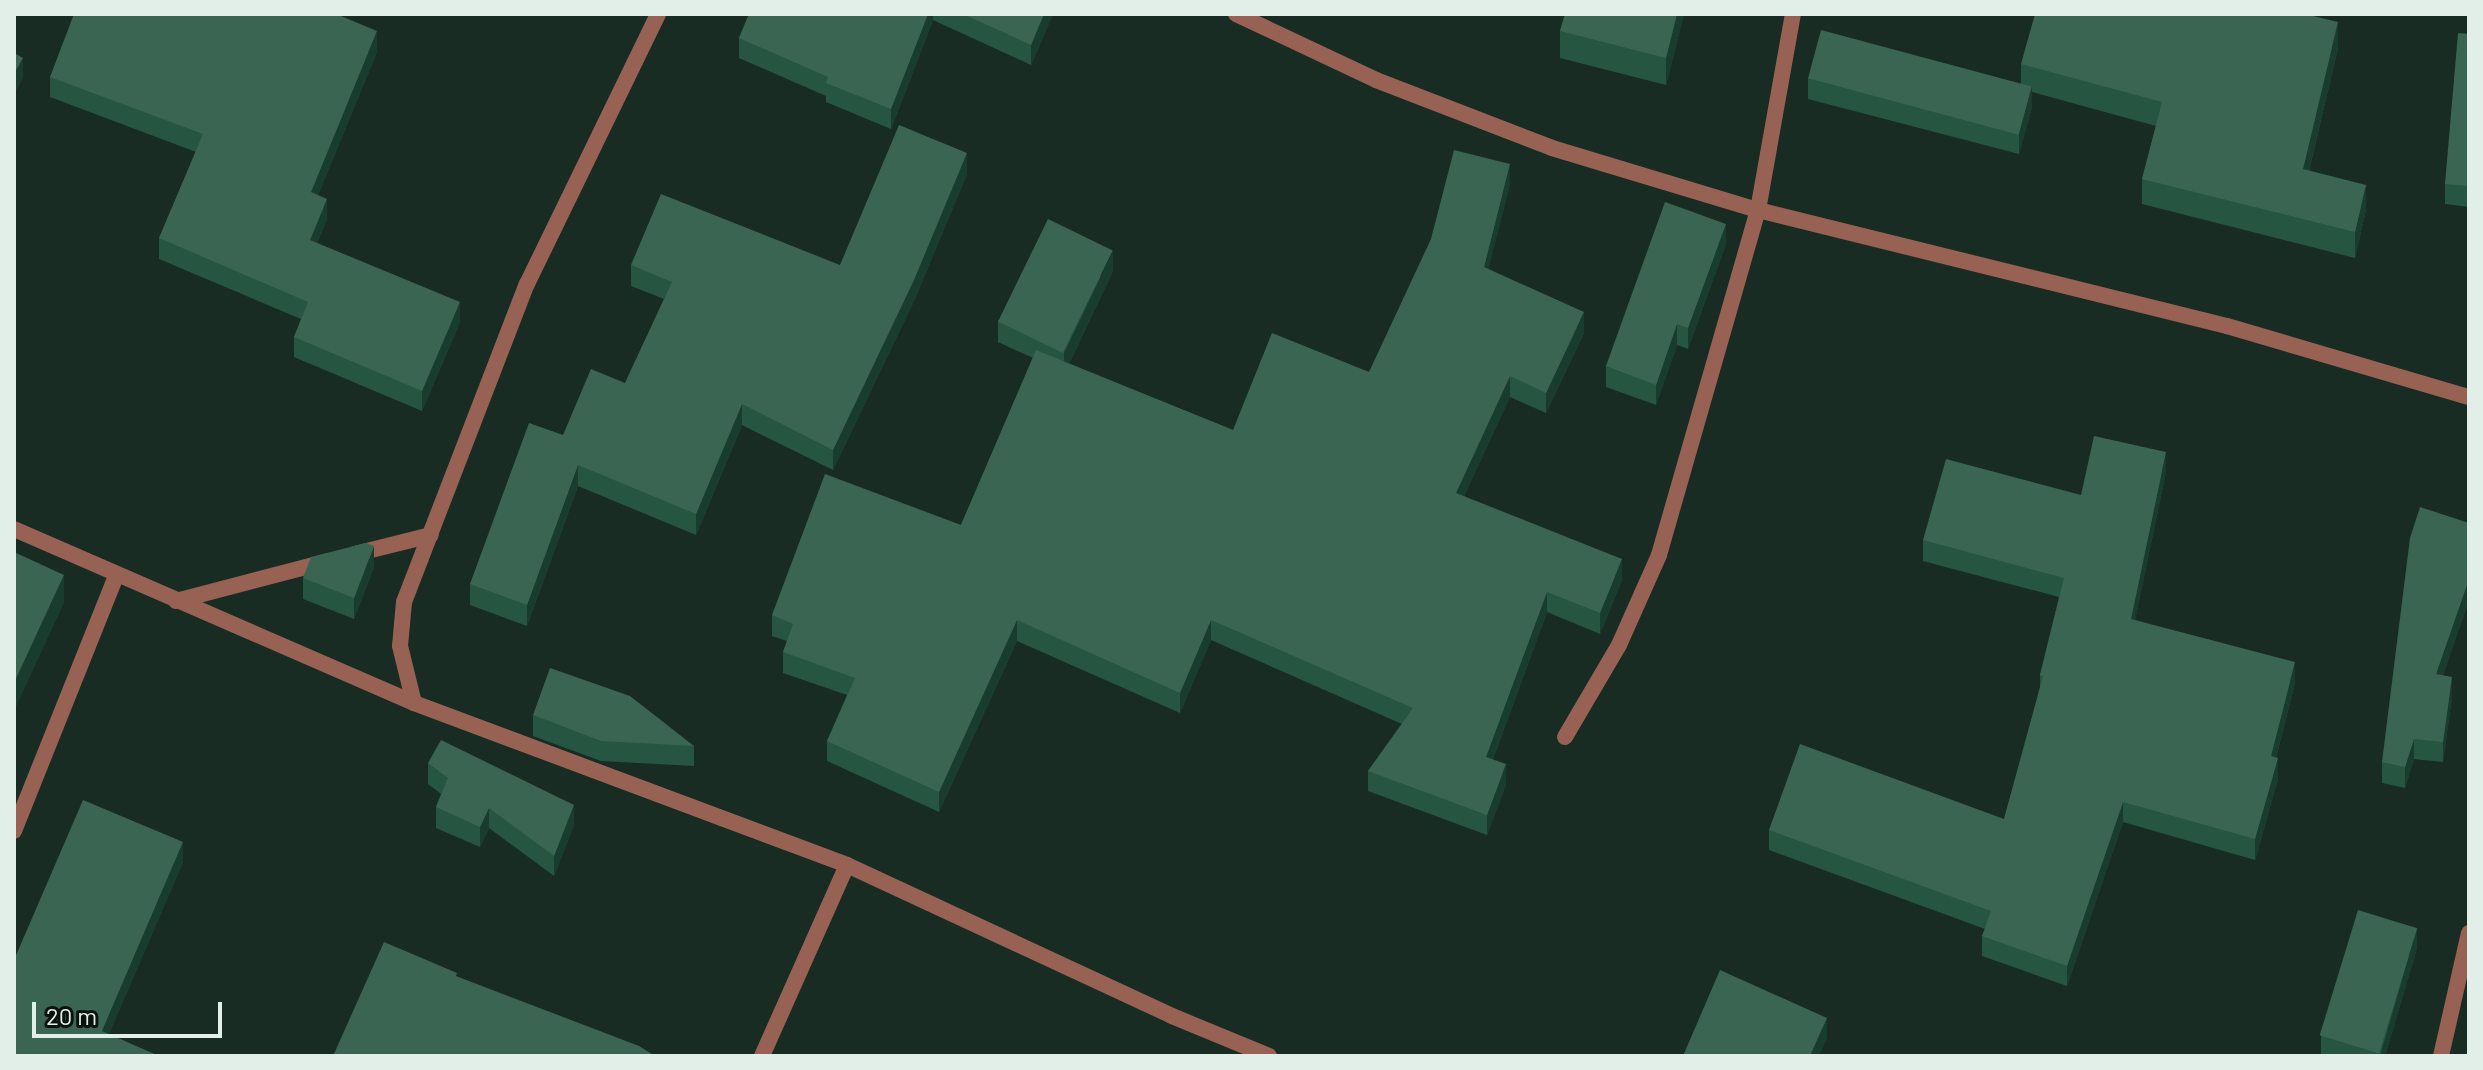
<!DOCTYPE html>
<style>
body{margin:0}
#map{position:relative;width:2483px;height:1070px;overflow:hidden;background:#182c23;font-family:Barlow,sans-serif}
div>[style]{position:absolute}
.street>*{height:16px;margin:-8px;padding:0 8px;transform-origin:8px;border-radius:8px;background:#976153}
.wall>*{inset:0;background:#265542}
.shaded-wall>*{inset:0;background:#183d2e}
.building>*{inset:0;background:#3a6553;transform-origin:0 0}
span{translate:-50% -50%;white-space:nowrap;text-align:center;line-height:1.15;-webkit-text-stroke:6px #0a120e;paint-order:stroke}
.frame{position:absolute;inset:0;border:16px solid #e2eee8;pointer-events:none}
.scale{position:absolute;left:32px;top:1002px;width:190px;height:36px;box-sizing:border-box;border:4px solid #e2eee8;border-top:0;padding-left:10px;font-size:24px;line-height:28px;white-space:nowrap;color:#e2eee8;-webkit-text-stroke:6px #0a120e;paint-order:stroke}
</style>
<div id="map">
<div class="street">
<div style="left:1236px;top:14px;width:155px;rotate:25.2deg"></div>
<div style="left:1376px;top:80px;width:189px;rotate:21.1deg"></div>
<div style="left:1552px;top:148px;width:215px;rotate:16.8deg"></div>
<div style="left:1758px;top:210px;width:483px;rotate:13.9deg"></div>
<div style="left:2227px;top:326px;width:252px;rotate:16.4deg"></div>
<div style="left:14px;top:529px;width:436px;rotate:23.5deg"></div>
<div style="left:414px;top:703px;width:462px;rotate:20.5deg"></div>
<div style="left:847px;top:865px;width:358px;rotate:24.9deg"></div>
<div style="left:1172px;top:1016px;width:105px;rotate:22.4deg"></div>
<div style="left:355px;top:554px;width:78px;rotate:-14deg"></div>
<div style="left:176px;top:601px;width:158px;rotate:-14.7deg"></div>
<div style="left:414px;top:703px;width:59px;rotate:-103.8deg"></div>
<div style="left:400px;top:646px;width:44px;rotate:-84.8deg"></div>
<div style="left:404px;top:602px;width:341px;rotate:-68.9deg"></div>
<div style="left:527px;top:284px;width:300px;rotate:-64.1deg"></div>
<div style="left:1565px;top:737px;width:107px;rotate:-59.6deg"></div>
<div style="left:1619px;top:645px;width:98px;rotate:-66deg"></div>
<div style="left:1659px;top:555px;width:359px;rotate:-74deg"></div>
<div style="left:1758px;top:210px;width:199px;rotate:-79.9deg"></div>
<div style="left:14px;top:831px;width:275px;rotate:-68.2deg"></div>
<div style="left:762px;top:1056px;width:209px;rotate:-66deg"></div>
<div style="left:2441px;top:1056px;width:126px;rotate:-77.2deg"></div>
</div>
<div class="wall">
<div style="clip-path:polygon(749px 14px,1053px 14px,1031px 65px,933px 20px,891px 129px,826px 102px,826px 96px,739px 58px,739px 38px)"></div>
<div style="clip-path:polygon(1565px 14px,1684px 14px,1666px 85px,1560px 58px,1560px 31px)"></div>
<div style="clip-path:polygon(2469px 34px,2469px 207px,2445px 204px,2445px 184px)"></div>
<div style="clip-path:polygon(2338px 48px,2309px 171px,2366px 210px,2355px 258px,2142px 204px,2142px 179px,2156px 126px,2032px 92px,2032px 107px,2019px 154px,1808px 99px,1808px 78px,2021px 84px,2021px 64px)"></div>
<div style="clip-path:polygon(377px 52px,318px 195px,327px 219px,317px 243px,460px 322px,422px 411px,294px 357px,294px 337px,301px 319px,159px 259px,159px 238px,196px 152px,50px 97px,50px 77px)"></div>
<div style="clip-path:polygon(967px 174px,914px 301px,833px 470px,742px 425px,696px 535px,578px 486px,527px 626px,470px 605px,470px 584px,563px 435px,625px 383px,664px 299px,631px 286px,631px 265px,840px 265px)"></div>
<div style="clip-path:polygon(1510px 184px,1488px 269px,1584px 333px,1546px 413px,1510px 397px,1464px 496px,1622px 580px,1600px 634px,1547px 612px,1493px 759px,1506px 785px,1487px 835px,1368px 791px,1368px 771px,1402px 724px,1211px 640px,1180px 713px,1017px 641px,939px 812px,827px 761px,827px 741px,847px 695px,783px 673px,783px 652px,787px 641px,772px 636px,772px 615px,961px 525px,1033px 358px,998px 342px,998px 321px,1113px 271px,1069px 364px,1233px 430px,1369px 372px)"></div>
<div style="clip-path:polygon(1726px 244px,1688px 349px,1677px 345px,1656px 405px,1606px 387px,1606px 366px)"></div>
<div style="clip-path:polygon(2166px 472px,2135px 620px,2295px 683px,2276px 758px,2278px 779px,2255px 860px,2123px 822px,2067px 986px,1982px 956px,1982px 936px,1985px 929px,1769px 850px,1769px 830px,2004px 819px,2040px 690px,2040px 675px,2059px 597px,1923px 561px,1923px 540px)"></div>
<div style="clip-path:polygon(2469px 523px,2469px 600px,2443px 675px,2452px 697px,2443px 762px,2414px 759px,2405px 788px,2382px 783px,2382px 762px)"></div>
<div style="clip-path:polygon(374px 567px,354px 619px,303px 599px,303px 578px)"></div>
<div style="clip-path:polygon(533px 715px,694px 746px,694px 766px,601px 761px,533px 736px)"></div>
<div style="clip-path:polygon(428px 763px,574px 825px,554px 876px,489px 828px,480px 847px,436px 828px,436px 807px,441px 794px,428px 784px)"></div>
<div style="clip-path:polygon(2417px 948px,2385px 1056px,2321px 1056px,2321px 1036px)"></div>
</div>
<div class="shaded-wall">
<div style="clip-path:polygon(928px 14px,933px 14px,933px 20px,891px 129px,891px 109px)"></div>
<div style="clip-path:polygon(1044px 14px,1053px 14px,1031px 65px,1031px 45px)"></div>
<div style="clip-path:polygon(1677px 14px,1684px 14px,1666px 85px,1666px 58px)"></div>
<div style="clip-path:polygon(2338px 22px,2338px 48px,2303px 195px,2303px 169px)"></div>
<div style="clip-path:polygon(377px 31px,377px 52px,311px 213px,311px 192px)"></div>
<div style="clip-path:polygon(23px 58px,23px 78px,14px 95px,14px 74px)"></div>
<div style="clip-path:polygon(2032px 86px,2032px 107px,2019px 154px,2019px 133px)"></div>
<div style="clip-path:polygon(967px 153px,967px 174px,914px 301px,833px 470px,833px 450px)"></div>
<div style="clip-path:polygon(1510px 164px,1510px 184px,1484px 287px,1484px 267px)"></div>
<div style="clip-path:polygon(2366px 185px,2366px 210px,2355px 258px,2355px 232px)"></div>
<div style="clip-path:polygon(327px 199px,327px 219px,310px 260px,310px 240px)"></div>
<div style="clip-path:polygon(1726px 224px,1726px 244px,1688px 349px,1688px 328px)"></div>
<div style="clip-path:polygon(1113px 251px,1113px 271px,1064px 374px,1064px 353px)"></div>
<div style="clip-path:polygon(460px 302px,460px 322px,422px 411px,422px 391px)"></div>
<div style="clip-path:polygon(1584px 312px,1584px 333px,1546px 413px,1546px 393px)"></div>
<div style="clip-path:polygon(1677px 324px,1677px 345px,1656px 405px,1656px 385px)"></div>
<div style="clip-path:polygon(1510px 376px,1510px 397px,1456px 514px,1456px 493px)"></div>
<div style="clip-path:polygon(742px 404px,742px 425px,696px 535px,696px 514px)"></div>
<div style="clip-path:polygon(2166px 452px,2166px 472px,2131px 640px,2131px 619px)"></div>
<div style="clip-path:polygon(578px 465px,578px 486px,527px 626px,527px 605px)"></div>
<div style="clip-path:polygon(374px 546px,374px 567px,354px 619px,354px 598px)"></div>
<div style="clip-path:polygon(1622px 559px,1622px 580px,1600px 634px,1600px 613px)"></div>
<div style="clip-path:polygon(64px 575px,64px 603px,14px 711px,14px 683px)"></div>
<div style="clip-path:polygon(2469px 579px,2469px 600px,2436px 695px,2436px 674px)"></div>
<div style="clip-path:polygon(1547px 592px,1547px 612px,1486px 777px,1486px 757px)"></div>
<div style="clip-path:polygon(1017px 620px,1017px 641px,939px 812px,939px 792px)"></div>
<div style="clip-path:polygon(1211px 620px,1211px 640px,1180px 713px,1180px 693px)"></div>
<div style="clip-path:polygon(2295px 662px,2295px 683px,2271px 777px,2271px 756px)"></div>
<div style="clip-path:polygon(2452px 677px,2452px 697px,2443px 762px,2443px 742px)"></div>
<div style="clip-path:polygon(2414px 739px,2414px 759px,2405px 788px,2405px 767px)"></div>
<div style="clip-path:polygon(2278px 758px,2278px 779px,2255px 860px,2255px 839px)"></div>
<div style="clip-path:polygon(1506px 764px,1506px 785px,1487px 835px,1487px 815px)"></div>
<div style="clip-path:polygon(2123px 802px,2123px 822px,2067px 986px,2067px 966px)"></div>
<div style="clip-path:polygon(574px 805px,574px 825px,554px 876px,554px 856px)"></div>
<div style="clip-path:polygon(489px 808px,489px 828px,480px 847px,480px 827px)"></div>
<div style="clip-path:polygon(183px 842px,183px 863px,102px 1051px,102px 1031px)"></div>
<div style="clip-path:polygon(2417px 928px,2417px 948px,2385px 1056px,2380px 1056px)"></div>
<div style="clip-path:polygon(1827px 1018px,1827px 1038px,1819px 1056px,1810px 1056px)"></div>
</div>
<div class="building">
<div style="clip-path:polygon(74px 14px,336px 14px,377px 31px,311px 192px,327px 199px,310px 240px,460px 302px,422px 391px,294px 337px,308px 302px,159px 238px,203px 134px,50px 77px)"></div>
<div style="clip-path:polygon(749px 14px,928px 14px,891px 109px,826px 83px,828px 77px,739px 38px)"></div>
<div style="clip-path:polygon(963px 14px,1044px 14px,1031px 45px)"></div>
<div style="clip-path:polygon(1565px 14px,1677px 14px,1666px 58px,1560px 31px)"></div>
<div style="clip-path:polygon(2035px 14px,2305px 14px,2338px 22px,2303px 169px,2366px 185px,2355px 232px,2142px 179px,2162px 102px,2021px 64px)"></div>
<div style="left:1821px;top:30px;width:218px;height:50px;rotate:15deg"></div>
<div style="clip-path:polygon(2458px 33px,2469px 34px,2469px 186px,2445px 184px)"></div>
<div style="clip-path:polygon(14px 53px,23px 58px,14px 74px)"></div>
<div style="clip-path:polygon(899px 125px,967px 153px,914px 280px,833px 450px,742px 404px,696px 514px,578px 465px,527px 605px,470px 584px,529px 423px,563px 435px,591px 369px,625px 383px,672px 282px,631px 265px,661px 194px,840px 265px)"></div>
<div style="clip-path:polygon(1454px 150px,1510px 164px,1484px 267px,1584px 312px,1546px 393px,1510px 376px,1456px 493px,1622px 559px,1600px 613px,1547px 592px,1486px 757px,1506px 764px,1487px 815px,1368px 771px,1413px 708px,1211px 620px,1180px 693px,1017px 620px,939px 792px,827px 741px,855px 678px,783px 652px,793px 624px,772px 615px,825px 474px,961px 525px,1036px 350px,1233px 430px,1272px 333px,1369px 372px,1431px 239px)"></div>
<div style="clip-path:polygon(1665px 202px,1726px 224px,1688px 328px,1677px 324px,1656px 385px,1606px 366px)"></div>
<div style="left:1048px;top:219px;width:72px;height:114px;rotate:26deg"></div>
<div style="clip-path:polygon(2094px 436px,2166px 452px,2131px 619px,2295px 662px,2271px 756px,2278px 758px,2255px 839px,2123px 802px,2067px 966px,1982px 936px,1991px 911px,1769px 830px,1800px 744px,2004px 819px,2043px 676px,2040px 675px,2064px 578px,1923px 540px,1946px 459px,2081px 495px)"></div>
<div style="clip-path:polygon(2420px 507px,2469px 523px,2469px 579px,2436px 674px,2452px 677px,2443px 742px,2414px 739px,2405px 767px,2382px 762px,2410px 538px)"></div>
<div style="clip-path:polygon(366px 543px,374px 546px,354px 598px,303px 578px,311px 557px)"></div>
<div style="clip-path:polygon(14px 552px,64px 575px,14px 683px)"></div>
<div style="clip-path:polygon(550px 668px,630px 696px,694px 746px,601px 741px,533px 715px)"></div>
<div style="clip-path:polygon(441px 740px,574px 805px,554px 856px,489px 808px,480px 827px,436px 807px,448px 778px,428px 763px)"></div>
<div style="clip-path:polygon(83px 800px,183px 842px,102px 1031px,159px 1056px,14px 1056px,14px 960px)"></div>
<div style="left:2358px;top:910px;width:62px;height:131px;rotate:17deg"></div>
<div style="clip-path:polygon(384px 942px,457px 973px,456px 976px,639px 1046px,655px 1056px,333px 1056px)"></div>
<div style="clip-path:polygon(1720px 970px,1827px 1018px,1810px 1056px,1683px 1056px)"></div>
</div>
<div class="frame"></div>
<div class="scale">20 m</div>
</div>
